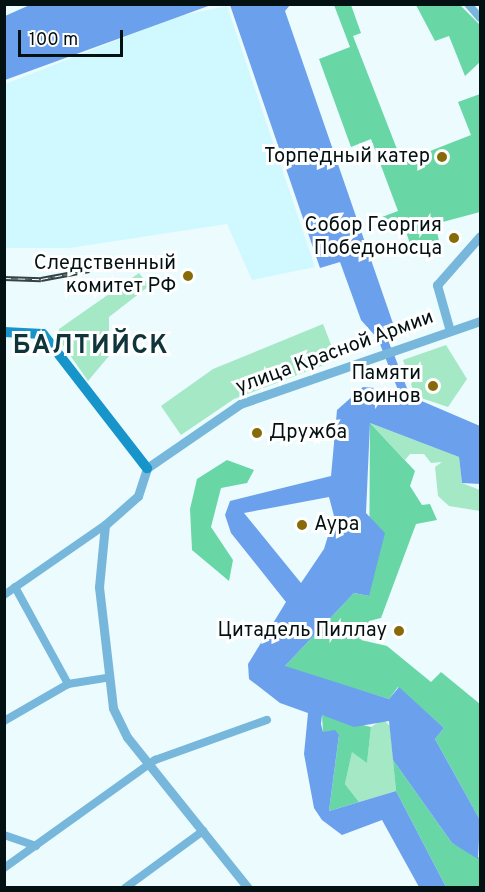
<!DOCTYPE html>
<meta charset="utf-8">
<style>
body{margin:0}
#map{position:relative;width:485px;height:892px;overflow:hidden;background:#ebfbfe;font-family:Overpass,sans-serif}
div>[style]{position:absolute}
.built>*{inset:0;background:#cff8ff}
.green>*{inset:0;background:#a5e8c6}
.forest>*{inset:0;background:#68d7a5}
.water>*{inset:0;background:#6ba0ed}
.minor>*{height:8px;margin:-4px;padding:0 4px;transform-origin:4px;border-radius:4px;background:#76b7db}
.tertiary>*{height:9px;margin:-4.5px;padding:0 4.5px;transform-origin:4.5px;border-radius:4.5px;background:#76b7db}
.secondary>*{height:10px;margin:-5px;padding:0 5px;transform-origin:5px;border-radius:5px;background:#1795ca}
.rail>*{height:4.5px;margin-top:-2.25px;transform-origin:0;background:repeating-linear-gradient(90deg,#fff 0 7px,#344244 0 14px);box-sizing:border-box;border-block:2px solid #344244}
.dots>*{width:16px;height:16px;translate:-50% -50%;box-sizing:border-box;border:3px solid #fff;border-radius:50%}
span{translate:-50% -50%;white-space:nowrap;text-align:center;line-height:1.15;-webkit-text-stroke:6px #fff;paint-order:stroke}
.poi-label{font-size:20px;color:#031113}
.right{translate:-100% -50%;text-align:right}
.left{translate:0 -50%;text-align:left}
.street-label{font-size:20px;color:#031113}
.district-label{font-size:26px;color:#0f353b;font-weight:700;letter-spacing:1.5px}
.frame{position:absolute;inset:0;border:6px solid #031113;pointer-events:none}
.scale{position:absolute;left:18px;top:30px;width:105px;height:27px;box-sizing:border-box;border:3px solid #031113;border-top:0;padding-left:8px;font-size:18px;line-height:21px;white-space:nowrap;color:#031113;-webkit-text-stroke:4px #fff;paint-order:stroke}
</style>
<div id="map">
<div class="built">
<div style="clip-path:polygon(227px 6px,315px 267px,252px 280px,227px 224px,69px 248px,5px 248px,5px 84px,179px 16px)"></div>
</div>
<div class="green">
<div style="clip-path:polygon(139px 273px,149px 286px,109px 317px,109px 356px,88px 381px,58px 338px,59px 329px)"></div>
<div style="clip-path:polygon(323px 324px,337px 360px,234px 399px,181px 435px,161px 406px,213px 369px)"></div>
<div style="clip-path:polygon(446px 345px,467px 379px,448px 407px,415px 396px,403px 360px)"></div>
<div style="clip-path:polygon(370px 423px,459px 457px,462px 483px,480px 490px,480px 511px,449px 506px,438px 496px,435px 467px,442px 462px,431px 463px,424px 454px,410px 454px,405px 460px)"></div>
<div style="clip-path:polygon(383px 719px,390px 726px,396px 791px,359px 802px,345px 784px,352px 751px,367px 762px,371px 727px)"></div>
</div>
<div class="forest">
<div style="clip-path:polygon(334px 5px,351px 5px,361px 33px,353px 36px,402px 162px,471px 135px,458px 102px,480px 94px,480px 212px,435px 224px,441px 249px,415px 257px,402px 221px,385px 226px,382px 217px,398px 211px,371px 139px,351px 147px,319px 59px,350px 47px)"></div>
<div style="clip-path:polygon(416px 5px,460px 5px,480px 25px,480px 62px,465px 76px,449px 36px,435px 41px)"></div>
<div style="clip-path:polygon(370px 423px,415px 471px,410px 486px,422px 505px,430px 504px,437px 520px,416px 524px,381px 618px,369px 621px,361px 640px,387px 646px,431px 682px,441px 672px,480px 704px,480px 820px,435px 739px,444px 728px,398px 687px,389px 699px,284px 667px,354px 593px,369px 596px)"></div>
<div style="clip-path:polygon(227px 460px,254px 470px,247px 483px,221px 488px,211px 527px,233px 560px,229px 581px,192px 550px,190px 509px,197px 479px)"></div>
<div style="clip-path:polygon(322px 715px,371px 727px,367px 763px,352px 752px,345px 784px,359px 802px,329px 811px,339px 735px,323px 732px)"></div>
<div style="clip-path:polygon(393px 760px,452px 843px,480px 858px,480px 887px,446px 887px,396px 791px)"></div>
</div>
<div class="water">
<div style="clip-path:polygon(32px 4px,211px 4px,211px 5px,5px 80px,5px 16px)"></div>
<div style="clip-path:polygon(evenodd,230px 5px,290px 5px,285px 11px,397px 335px,388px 339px,410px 396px,480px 426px,480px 484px,462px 483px,459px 457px,370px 423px,366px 513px,385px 533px,369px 596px,354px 593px,285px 666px,389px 699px,399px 687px,444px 728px,435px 739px,480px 820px,478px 859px,452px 843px,393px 760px,389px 721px,354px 727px,322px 715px,321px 724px,323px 732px,335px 730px,339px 735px,329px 811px,396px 791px,446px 887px,419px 887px,382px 820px,342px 835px,322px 820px,314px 808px,304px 754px,308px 713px,280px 703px,249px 679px,248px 664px,286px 602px,231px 533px,225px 515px,230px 501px,331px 476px,337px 410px,363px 387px,398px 390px,378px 339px,361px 320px,340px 262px,320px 268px,230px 5px,329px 497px,334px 516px,324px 549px,301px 583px,244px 513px,329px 497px)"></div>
</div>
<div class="minor">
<div style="left:468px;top:4px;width:18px;rotate:49deg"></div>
<div style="left:15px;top:587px;width:111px;rotate:61.3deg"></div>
<div style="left:4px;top:595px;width:123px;rotate:-34.7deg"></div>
<div style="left:4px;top:721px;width:74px;rotate:-30deg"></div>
<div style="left:68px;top:684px;width:39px;rotate:-9deg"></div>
<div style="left:4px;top:835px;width:34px;rotate:19deg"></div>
<div style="left:4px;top:868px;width:186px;rotate:-35.6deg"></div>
<div style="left:155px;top:760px;width:119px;rotate:-19.7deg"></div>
<div style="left:125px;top:888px;width:97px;rotate:-36.2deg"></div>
</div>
<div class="tertiary">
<div style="left:450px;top:331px;width:48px;rotate:-105.8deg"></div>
<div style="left:437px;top:285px;width:65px;rotate:-48.7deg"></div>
<div style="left:248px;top:888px;width:193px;rotate:-128.7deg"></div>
<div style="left:127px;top:737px;width:32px;rotate:-116deg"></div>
<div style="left:113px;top:708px;width:122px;rotate:-96.6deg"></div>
<div style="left:99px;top:587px;width:62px;rotate:-84.5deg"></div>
<div style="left:105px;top:525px;width:44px;rotate:-41.3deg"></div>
<div style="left:138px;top:496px;width:29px;rotate:-72deg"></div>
<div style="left:147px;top:468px;width:113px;rotate:-34.5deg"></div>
<div style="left:240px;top:404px;width:254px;rotate:-19.1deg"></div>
</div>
<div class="secondary">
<div style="left:4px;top:332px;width:39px;rotate:3deg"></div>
<div style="left:43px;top:334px;width:170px;rotate:52.2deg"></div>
</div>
<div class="rail">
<div style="left:4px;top:278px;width:37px;rotate:2deg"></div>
<div style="left:41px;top:279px;width:49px;rotate:-10.6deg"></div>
</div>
<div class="dots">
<div style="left:442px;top:157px;background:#876b08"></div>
<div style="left:454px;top:238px;background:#876b08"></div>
<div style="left:188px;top:276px;background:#876b08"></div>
<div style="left:433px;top:386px;background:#876b08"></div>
<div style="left:257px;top:433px;background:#876b08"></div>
<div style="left:302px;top:525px;background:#876b08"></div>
<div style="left:399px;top:631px;background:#876b08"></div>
</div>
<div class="poi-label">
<span class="right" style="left:430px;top:157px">Торпедный катер</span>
<span class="right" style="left:442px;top:238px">Собор Георгия<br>Победоносца</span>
<span class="right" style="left:176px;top:276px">Следственный<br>комитет РФ</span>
<span class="right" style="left:421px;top:386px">Памяти<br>воинов</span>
<span class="left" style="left:269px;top:433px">Дружба</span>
<span class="left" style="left:314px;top:525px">Аура</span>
<span class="right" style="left:387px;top:631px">Цитадель Пиллау</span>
</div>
<div class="street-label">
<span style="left:335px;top:353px;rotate:-20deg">улица Красной Армии</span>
</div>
<div class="district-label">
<span style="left:91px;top:347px">БАЛТИЙСК</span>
</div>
<div class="frame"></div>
<div class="scale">100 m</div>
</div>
